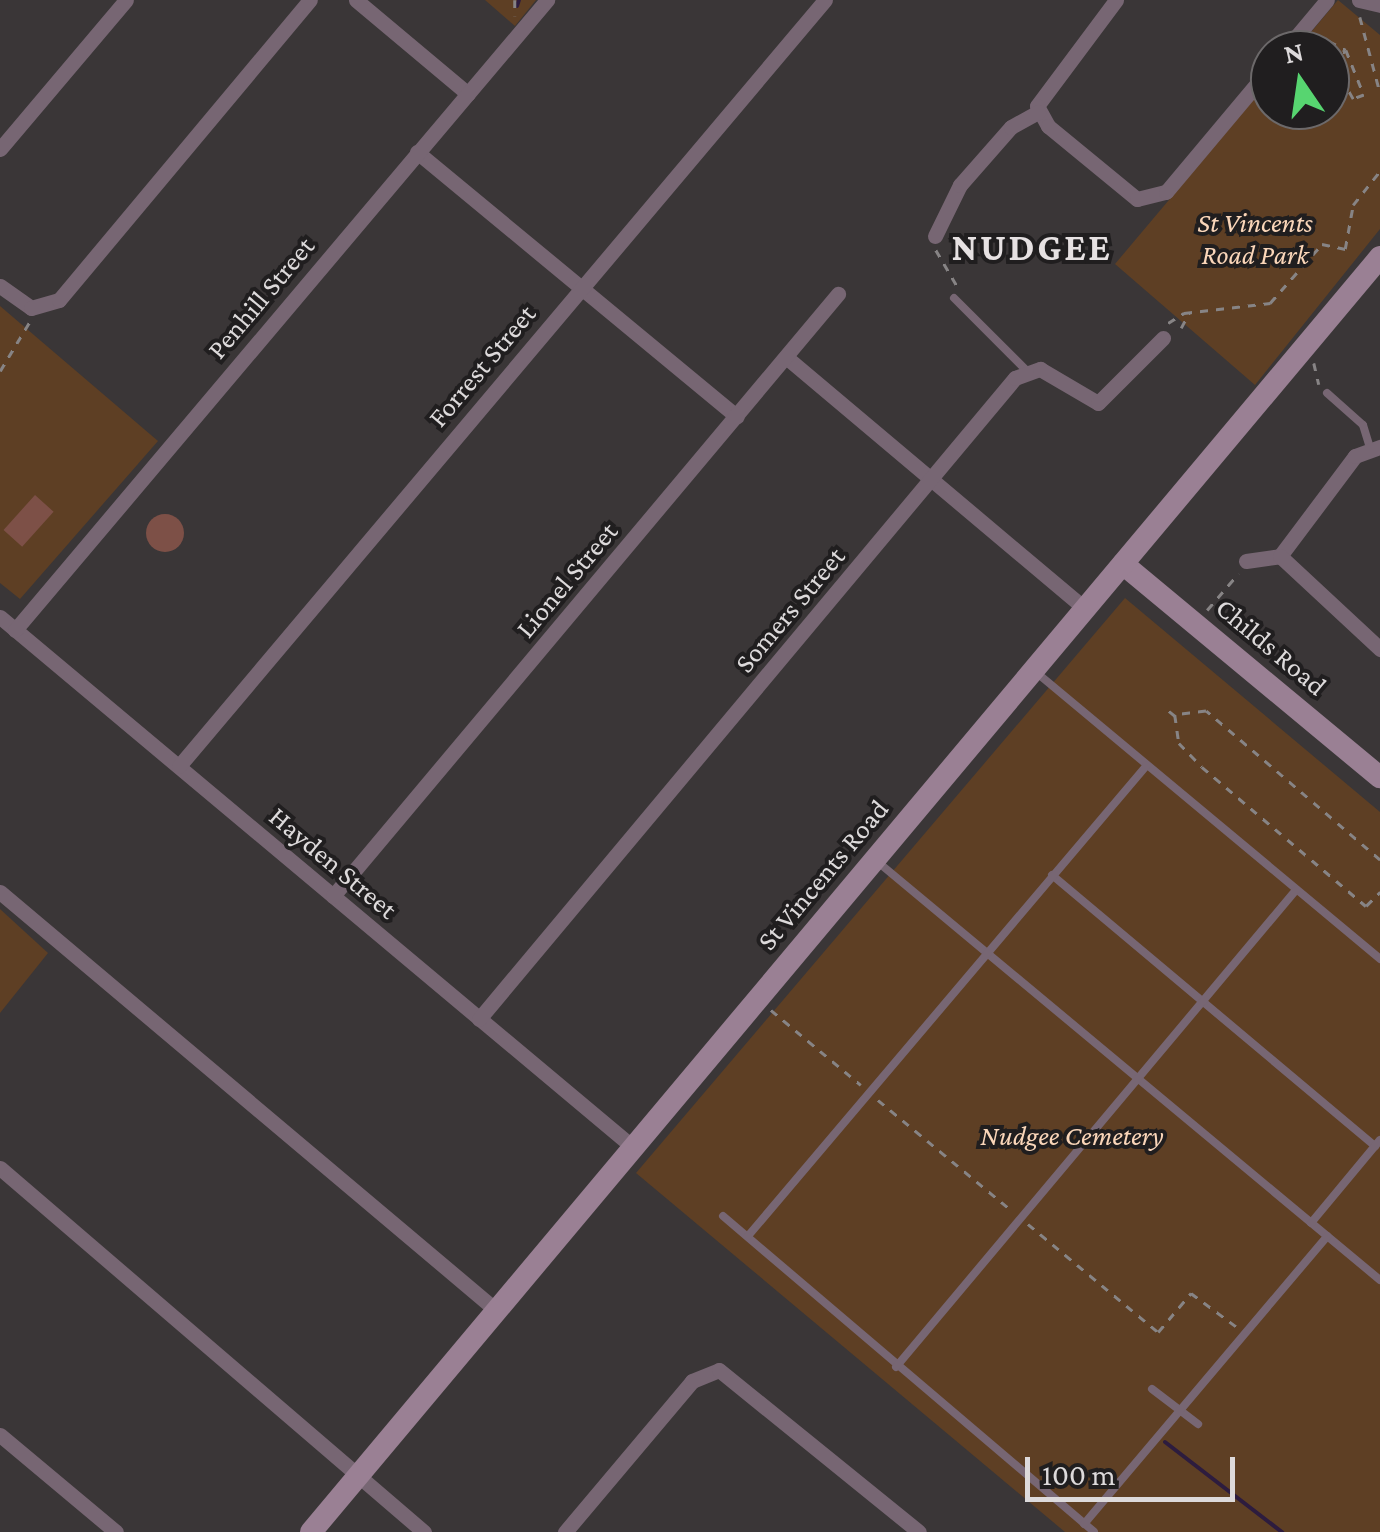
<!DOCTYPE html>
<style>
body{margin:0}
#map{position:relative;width:1380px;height:1532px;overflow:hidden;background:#3a3637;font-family:"Crimson Pro",serif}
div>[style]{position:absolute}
.green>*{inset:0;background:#5e3f24}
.stream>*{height:4px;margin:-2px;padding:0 2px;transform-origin:2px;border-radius:2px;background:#2d1c3e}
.building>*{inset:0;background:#7d5047;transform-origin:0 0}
.round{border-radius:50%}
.path>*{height:2.5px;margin-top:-1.25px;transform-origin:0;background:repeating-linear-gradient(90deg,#878485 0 8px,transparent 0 16px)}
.lane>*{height:8px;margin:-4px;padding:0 4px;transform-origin:4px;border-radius:4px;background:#776673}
.street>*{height:15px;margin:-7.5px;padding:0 7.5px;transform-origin:7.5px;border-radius:7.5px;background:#776673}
.secondary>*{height:22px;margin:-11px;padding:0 11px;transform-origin:11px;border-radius:11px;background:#9a8094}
span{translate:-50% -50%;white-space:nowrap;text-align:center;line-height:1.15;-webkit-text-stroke:8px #201e1f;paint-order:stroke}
.park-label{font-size:28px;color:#fad6b9;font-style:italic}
.street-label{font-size:28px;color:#dddadb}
.district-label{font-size:38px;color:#e6e1e2;font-weight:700;letter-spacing:2.5px}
.north{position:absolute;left:1250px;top:30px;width:100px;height:100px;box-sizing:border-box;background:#201e1f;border:2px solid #6c696a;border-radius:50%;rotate:347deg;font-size:28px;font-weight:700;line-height:40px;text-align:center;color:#dddadb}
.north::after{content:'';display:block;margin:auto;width:35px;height:45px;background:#57d570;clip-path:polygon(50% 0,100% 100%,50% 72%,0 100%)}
.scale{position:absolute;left:1025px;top:1457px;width:210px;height:45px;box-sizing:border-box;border:5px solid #dddadb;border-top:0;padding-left:12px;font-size:30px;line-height:35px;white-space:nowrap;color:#dddadb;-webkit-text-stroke:8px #201e1f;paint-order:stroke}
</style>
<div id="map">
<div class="green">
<div style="clip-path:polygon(485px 0,536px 0,515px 26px)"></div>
<div style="clip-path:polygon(1338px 0,1380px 35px,1380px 229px,1255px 385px,1115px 264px,1270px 80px,1270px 110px,1330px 110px,1330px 50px,1296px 50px)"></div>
<div style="clip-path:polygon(0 306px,158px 441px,20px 599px,0 583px)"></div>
<div style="clip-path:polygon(1125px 598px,1380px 812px,1380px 1532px,1065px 1532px,636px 1173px)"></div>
<div style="clip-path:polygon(0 909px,48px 953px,0 1013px)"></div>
</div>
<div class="stream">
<div style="left:517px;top:6px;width:6px;rotate:-72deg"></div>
<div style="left:1165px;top:1442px;width:148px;rotate:37.6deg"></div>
</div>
<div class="building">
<div style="left:35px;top:495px;width:25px;height:47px;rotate:42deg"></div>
<div class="round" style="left:146px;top:514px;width:38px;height:38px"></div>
</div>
<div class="path">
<div style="left:515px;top:0;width:16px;rotate:90deg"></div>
<div style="left:1360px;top:17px;width:78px;rotate:75.1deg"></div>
<div style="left:1321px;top:50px;width:12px;rotate:-48deg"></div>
<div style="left:1329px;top:41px;width:19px;rotate:28deg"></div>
<div style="left:1346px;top:50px;width:48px;rotate:68.2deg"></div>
<div style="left:1364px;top:95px;width:12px;rotate:160deg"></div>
<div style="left:1353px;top:99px;width:46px;rotate:-119.9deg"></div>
<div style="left:1330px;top:62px;width:19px;rotate:-36deg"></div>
<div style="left:936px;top:250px;width:45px;rotate:59.5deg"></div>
<div style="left:1168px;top:323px;width:19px;rotate:-32deg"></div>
<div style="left:1184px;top:313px;width:87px;rotate:-6.6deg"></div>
<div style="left:1270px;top:303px;width:79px;rotate:-48.6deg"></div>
<div style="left:1322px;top:244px;width:24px;rotate:12deg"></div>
<div style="left:1345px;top:249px;width:45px;rotate:-79.7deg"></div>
<div style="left:1353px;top:205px;width:43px;rotate:-51.5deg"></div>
<div style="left:1181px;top:328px;width:17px;rotate:-62deg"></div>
<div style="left:1314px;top:363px;width:22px;rotate:77deg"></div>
<div style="left:0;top:371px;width:58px;rotate:-59deg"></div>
<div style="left:1207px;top:610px;width:48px;rotate:-49.3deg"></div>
<div style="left:1169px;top:711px;width:14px;rotate:39deg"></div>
<div style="left:1380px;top:860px;width:229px;rotate:-139.4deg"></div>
<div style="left:1206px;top:711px;width:31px;rotate:173deg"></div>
<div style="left:1175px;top:715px;width:28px;rotate:82deg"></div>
<div style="left:1179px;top:743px;width:33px;rotate:46deg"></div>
<div style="left:1202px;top:767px;width:215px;rotate:40.3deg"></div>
<div style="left:1366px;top:906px;width:20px;rotate:-45deg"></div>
<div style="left:771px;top:1010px;width:117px;rotate:39.8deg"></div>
<div style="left:878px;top:1100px;width:173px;rotate:39.6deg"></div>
<div style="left:1028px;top:1224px;width:169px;rotate:39.7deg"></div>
<div style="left:1158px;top:1332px;width:51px;rotate:-49.8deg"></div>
<div style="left:1191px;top:1293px;width:57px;rotate:36.5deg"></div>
</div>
<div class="lane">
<div style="left:954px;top:298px;width:102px;rotate:45deg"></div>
<div style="left:1327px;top:393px;width:48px;rotate:41.6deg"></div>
<div style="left:1363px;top:425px;width:24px;rotate:73deg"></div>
<div style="left:1037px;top:673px;width:447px;rotate:39.8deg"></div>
<div style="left:879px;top:863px;width:652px;rotate:39.77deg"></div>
<div style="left:1052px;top:875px;width:422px;rotate:40deg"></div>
<div style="left:723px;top:1216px;width:487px;rotate:40.4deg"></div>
<div style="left:1311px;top:1223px;width:108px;rotate:-50.3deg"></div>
<div style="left:748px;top:1236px;width:617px;rotate:-49.73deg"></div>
<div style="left:896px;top:1367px;width:623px;rotate:-50.02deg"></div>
<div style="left:1152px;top:1389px;width:58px;rotate:37.3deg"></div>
<div style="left:1084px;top:1524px;width:377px;rotate:-49.8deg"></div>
</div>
<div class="street">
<div style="left:356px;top:0;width:146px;rotate:40deg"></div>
<div style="left:1116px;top:0;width:132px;rotate:126.7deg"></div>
<div style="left:1037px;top:106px;width:23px;rotate:61deg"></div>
<div style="left:1048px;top:126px;width:115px;rotate:39.4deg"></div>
<div style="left:1137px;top:199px;width:30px;rotate:-14deg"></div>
<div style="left:1166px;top:192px;width:162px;rotate:-50deg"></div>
<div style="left:1359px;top:0;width:22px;rotate:13deg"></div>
<div style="left:1285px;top:50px;width:65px;rotate:-50deg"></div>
<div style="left:0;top:149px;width:195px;rotate:-49.8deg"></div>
<div style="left:417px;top:152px;width:415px;rotate:39.6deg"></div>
<div style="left:935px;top:236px;width:57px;rotate:-63.9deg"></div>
<div style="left:960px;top:185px;width:77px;rotate:-48.7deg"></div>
<div style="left:1011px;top:127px;width:31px;rotate:-29deg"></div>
<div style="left:0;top:286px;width:38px;rotate:35deg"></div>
<div style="left:31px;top:308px;width:29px;rotate:-16deg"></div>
<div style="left:59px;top:300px;width:391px;rotate:-50.1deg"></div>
<div style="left:786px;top:357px;width:391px;rotate:40.1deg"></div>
<div style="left:1280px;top:556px;width:125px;rotate:-53.1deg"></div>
<div style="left:1355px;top:456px;width:27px;rotate:-20deg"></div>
<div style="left:1246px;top:561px;width:34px;rotate:-8deg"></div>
<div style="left:1280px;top:556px;width:137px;rotate:42.9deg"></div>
<div style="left:0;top:617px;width:827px;rotate:39.95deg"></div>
<div style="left:15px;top:630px;width:825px;rotate:-49.82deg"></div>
<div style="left:179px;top:766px;width:1002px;rotate:-49.86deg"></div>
<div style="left:0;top:892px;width:650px;rotate:40.13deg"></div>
<div style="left:333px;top:896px;width:786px;rotate:-50.01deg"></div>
<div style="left:479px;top:1019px;width:836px;rotate:-50.1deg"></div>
<div style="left:1015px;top:378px;width:27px;rotate:-20deg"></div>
<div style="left:1040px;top:369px;width:67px;rotate:30.4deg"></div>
<div style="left:1098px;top:403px;width:92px;rotate:-45deg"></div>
<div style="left:0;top:1168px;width:559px;rotate:40.65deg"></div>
<div style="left:0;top:1435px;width:151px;rotate:39.9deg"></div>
<div style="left:565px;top:1532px;width:197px;rotate:-49.9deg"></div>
<div style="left:692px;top:1381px;width:29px;rotate:-22deg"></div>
<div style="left:719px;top:1370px;width:257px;rotate:39deg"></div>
</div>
<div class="secondary">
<div style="left:1123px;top:564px;width:334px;rotate:39.7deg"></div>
<div style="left:311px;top:1532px;width:1664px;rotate:-50.02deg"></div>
</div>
<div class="park-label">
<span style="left:1255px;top:239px">St Vincents<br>Road Park</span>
<span style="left:1072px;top:1136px">Nudgee Cemetery</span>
</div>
<div class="street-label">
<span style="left:261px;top:298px;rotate:-50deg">Penhill Street</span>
<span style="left:482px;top:366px;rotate:-50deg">Forrest Street</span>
<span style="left:567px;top:580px;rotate:-50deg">Lionel Street</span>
<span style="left:790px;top:610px;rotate:-50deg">Somers Street</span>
<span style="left:1271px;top:647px;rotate:40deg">Childs Road</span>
<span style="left:333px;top:863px;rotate:40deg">Hayden Street</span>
<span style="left:823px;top:875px;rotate:-50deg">St Vincents Road</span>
</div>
<div class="district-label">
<span style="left:1032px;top:248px">NUDGEE</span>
</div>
<div class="north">N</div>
<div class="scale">100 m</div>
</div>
